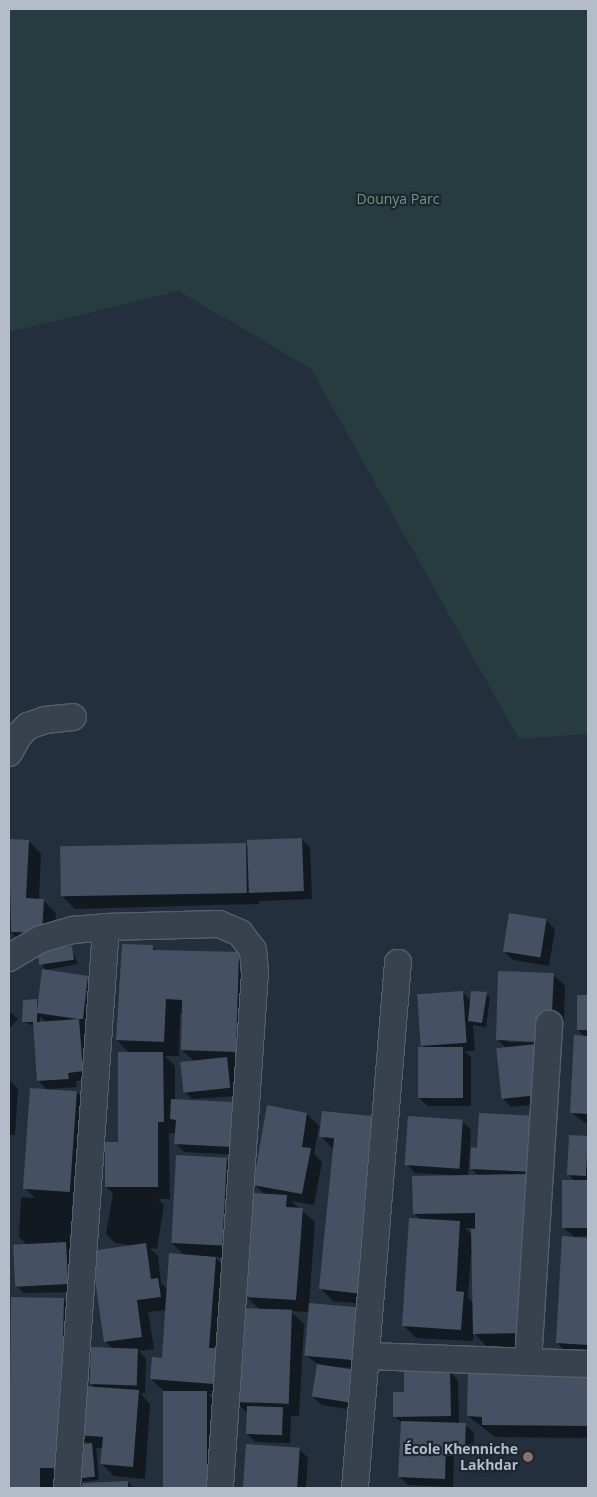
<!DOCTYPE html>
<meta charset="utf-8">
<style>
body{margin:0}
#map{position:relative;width:597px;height:1497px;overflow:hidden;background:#242f3e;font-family:"Open Sans",sans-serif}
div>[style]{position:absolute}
.green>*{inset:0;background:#263c3f}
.shadow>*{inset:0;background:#0007;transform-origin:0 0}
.building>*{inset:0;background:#455162;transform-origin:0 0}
.roads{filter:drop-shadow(1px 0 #565f6c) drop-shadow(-1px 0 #565f6c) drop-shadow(0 1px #565f6c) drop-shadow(0 -1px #565f6c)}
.minor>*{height:26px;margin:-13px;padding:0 13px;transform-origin:13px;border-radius:13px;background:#38414e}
.dots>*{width:14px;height:14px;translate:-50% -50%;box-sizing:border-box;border:2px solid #1d2633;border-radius:50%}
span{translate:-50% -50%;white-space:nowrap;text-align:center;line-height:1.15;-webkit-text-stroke:4.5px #1d2633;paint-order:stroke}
.park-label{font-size:14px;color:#6b9a76}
.poi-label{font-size:14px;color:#b4bcc9;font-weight:700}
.right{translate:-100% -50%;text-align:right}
.frame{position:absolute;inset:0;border:10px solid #b4bcc9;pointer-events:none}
</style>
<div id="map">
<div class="green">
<div style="clip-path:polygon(9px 9px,588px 9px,588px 734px,519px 739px,311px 369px,179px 291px,9px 332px)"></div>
</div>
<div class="shadow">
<div style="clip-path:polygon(301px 839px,310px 847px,312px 899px,259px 901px,259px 904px,75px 909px,63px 897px,245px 844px,249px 848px)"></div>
<div style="clip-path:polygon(9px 840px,29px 841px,41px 854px,39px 900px,43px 900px,56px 913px,54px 945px,24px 943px,9px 931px)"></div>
<div style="clip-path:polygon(510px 915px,547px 921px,555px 929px,549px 966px,513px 960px,504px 951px)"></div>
<div style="clip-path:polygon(71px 947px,78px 964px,46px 970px,42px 966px)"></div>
<div style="clip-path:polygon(152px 947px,157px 951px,238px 954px,254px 969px,250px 1067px,235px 1066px,238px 1096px,192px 1099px,184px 1091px,193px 1060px,182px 1050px,183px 1014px,180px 1014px,179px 1056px,165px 1056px,175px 1066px,175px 1100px,233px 1103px,242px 1112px,240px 1155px,184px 1152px,176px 1143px,176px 1133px,169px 1133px,170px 1199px,158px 1199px,164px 1205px,157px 1249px,150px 1248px,158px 1256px,161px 1283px,168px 1290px,184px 1255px,171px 1242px,227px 1160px,239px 1172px,233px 1258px,215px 1257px,228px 1270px,226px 1396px,208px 1394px,219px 1405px,218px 1488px,163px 1488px,164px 1391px,151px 1379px,163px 1359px,166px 1310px,148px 1312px,154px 1349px,139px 1351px,146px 1359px,145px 1393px,140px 1393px,150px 1404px,145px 1479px,114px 1476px,102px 1464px,103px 1448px,96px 1448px,99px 1480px,81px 1482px,75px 1476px,55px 1488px,9px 1488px,9px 1416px,63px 1299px,78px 1315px,76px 1446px,89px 1445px,79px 1435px,95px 1388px,91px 1383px,113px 1349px,106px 1342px,92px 1252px,131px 1245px,115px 1243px,106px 1234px,113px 1193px,106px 1187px,119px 1144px,130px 1054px,117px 1040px,119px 994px,122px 994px)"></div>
<div style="clip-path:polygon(evenodd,553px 974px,565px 986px,564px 1023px,555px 1022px,549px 1103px,511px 1107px,502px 1098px,506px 1048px,498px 1040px,553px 974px,508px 1039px,548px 1041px,548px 1043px,508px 1042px,508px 1039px)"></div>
<div style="clip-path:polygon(evenodd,88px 977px,96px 986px,91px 1079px,76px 1081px,77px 1087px,49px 1089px,77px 1092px,89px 1104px,84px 1204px,72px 1203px,77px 1208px,75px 1248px,70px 1248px,75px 1252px,76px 1292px,24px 1293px,15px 1285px,27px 1245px,19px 1237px,21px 1197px,35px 1198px,26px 1189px,48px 1091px,38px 1080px,34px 1026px,24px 1022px,36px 1001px,39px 1003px,88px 977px,40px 1016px,47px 1023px,40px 1023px,40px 1016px)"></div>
<div style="clip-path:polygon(463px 993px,471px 1001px,486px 994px,490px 998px,486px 1027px,473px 1025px,475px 1051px,465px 1051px,471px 1057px,471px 1106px,428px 1106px,419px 1098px,426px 1049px,422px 1045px)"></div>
<div style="clip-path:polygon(579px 996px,588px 997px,588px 1125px,572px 1113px,585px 1037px,578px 1030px)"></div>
<div style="left:9px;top:1011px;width:12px;height:68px;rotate:42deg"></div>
<div style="clip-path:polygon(9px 1079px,18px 1089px,15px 1135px,9px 1135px)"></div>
<div style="clip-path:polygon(307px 1114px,319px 1126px,314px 1154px,322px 1162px,314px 1205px,291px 1201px,315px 1222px,309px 1305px,365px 1309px,371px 1368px,332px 1367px,366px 1412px,322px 1405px,313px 1397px,318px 1364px,306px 1356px,310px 1312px,290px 1311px,304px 1324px,299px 1416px,291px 1416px,290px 1443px,255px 1442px,247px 1434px,248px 1414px,236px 1402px,260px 1310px,246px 1296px,265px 1195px,255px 1185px)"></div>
<div style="clip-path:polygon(evenodd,537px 1117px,540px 1348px,489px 1349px,474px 1333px,473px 1341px,416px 1338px,404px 1326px,421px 1220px,414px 1213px,449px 1175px,415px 1173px,407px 1164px,462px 1121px,471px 1130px,468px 1177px,479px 1176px,472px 1169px,478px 1149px,537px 1117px,465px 1228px,477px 1228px,472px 1235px,465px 1228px,537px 1117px,471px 1255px,473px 1255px,474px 1303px,468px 1298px,471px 1255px)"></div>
<div style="clip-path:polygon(393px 1131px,375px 1305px,333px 1301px,320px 1288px,333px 1149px,321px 1136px)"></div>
<div style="clip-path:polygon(570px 1136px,588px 1138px,588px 1236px,574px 1237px,564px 1228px,575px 1182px,568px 1174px)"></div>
<div style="clip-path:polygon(9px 1138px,10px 1190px,9px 1190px)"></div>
<div style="clip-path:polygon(563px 1238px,588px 1239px,588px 1355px,570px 1355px,557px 1343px)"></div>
<div style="clip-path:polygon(449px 1371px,458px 1380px,459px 1424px,465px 1425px,474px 1433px,473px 1454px,454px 1454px,453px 1487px,408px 1485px,400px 1477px,402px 1423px,394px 1416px,405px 1393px)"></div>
<div style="clip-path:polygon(588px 1371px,588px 1438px,495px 1437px,468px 1416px)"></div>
<div style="clip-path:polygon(247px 1446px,299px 1449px,308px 1458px,306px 1488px,244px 1488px)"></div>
<div style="clip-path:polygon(128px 1482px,134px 1488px,84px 1488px,83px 1484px)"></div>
</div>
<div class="building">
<div style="left:302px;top:838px;width:53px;height:55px;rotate:88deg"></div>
<div style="clip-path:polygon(9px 839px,29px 840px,26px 898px,44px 899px,42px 933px,11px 932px)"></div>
<div style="left:246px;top:843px;width:50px;height:186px;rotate:89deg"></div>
<div style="left:509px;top:913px;width:38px;height:39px;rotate:9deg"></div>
<div style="clip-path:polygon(122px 944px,153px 945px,153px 950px,239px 952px,236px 1052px,181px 1050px,182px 1000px,166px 999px,164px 1042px,116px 1040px)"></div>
<div style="left:72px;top:946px;width:14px;height:35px;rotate:82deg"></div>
<div style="clip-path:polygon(evenodd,42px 969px,88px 976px,83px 1019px,79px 1019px,83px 1071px,68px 1073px,69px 1079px,37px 1081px,33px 1022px,22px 1022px,23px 1000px,37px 999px,37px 1010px,42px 969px,37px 1013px,78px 1019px,79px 1019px,37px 1022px,37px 1013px)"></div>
<div style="clip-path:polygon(498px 971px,554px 973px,552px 1011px,543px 1010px,542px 1042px,496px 1040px)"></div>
<div style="left:463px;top:991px;width:52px;height:46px;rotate:86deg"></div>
<div style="clip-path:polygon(471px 991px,487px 992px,482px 1023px,468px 1021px)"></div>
<div style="left:577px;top:995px;width:11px;height:35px"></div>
<div style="clip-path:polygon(574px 1035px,588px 1036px,588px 1114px,570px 1113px)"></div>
<div style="left:536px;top:1044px;width:51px;height:40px;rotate:84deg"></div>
<div style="left:463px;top:1047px;width:51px;height:45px;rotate:90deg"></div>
<div style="clip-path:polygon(118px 1052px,163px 1052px,164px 1122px,158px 1122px,158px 1187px,105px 1187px,105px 1142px,118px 1142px)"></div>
<div style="left:227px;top:1057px;width:31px;height:47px;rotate:84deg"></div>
<div style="left:30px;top:1088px;width:47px;height:101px;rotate:4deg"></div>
<div style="clip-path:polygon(171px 1099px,233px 1102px,232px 1147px,174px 1144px,176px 1120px,170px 1119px)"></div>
<div style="clip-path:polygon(267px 1105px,307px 1113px,302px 1147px,311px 1148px,302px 1194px,253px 1185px)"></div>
<div style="clip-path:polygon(322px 1111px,381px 1117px,363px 1294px,319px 1289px,334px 1138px,319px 1137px)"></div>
<div style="clip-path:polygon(479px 1113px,537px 1116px,535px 1172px,470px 1169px,471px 1147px,477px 1148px)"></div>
<div style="left:408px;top:1116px;width:55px;height:49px;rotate:4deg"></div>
<div style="left:569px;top:1135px;width:19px;height:40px;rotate:3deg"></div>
<div style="left:176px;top:1155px;width:51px;height:88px;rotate:3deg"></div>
<div style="clip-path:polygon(530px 1174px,526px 1333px,473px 1334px,471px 1229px,475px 1229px,475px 1213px,413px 1214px,412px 1176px)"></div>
<div style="left:562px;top:1180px;width:26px;height:48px"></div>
<div style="clip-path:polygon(252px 1193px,287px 1195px,286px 1207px,303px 1208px,296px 1300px,245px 1297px)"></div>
<div style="clip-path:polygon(409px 1218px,460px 1221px,456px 1291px,464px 1292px,461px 1330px,402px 1326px)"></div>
<div style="clip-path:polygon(562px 1236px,588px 1238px,588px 1345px,556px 1343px)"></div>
<div style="left:66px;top:1242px;width:42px;height:53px;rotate:87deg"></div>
<div style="clip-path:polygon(146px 1243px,151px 1279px,158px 1278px,161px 1297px,137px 1300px,142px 1337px,104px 1342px,91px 1251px)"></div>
<div style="clip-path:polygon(169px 1253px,216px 1257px,209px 1348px,216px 1348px,214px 1384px,150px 1379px,152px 1357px,162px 1358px)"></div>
<div style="clip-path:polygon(11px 1297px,64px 1298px,60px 1468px,40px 1468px,40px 1488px,9px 1488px)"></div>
<div style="left:309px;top:1303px;width:57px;height:53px;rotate:5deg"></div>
<div style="left:239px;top:1308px;width:53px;height:94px;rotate:2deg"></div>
<div style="left:91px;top:1347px;width:47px;height:37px;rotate:2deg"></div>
<div style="left:317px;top:1364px;width:47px;height:33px;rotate:9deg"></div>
<div style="clip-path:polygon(468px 1369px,588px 1370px,588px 1426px,482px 1425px,482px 1417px,467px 1416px)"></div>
<div style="clip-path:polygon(450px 1370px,451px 1416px,393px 1417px,393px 1392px,404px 1392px,404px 1371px)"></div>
<div style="clip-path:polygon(82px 1386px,139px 1390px,133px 1467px,100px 1464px,103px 1437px,78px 1435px)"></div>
<div style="left:163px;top:1391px;width:44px;height:97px"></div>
<div style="left:247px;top:1406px;width:36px;height:28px;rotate:2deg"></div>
<div style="clip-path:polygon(401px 1421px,466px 1423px,465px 1446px,446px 1446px,445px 1479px,398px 1477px)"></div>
<div style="left:92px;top:1443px;width:34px;height:19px;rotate:85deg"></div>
<div style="left:246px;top:1444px;width:54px;height:44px;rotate:4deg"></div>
<div style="clip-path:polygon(128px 1481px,128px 1488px,82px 1488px,82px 1483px)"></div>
</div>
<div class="roads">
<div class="minor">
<div style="left:9px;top:753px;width:21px;rotate:-61deg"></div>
<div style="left:19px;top:735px;width:13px;rotate:-45deg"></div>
<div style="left:28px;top:726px;width:18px;rotate:-19deg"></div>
<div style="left:45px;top:720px;width:28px;rotate:-6deg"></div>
<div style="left:9px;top:958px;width:37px;rotate:-31deg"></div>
<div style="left:41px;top:939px;width:33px;rotate:-16deg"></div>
<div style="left:73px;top:930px;width:33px;rotate:-5deg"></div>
<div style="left:106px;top:927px;width:113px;rotate:-1.5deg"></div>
<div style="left:219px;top:924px;width:23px;rotate:23deg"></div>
<div style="left:240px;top:933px;width:21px;rotate:53deg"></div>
<div style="left:253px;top:950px;width:23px;rotate:85deg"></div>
<div style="left:255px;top:973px;width:516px;rotate:93.89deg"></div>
<div style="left:367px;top:1356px;width:221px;rotate:2.1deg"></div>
<div style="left:528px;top:1362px;width:339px;rotate:-86.4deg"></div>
<div style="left:67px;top:1488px;width:562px;rotate:-86.02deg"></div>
<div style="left:355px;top:1488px;width:527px;rotate:-85.32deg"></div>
</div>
</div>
<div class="dots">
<div style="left:528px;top:1457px;background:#8d6e63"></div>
</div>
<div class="park-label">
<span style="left:398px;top:199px">Dounya Parc</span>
</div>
<div class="poi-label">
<span class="right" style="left:518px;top:1457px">École Khenniche<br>Lakhdar</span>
</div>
<div class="frame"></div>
</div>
